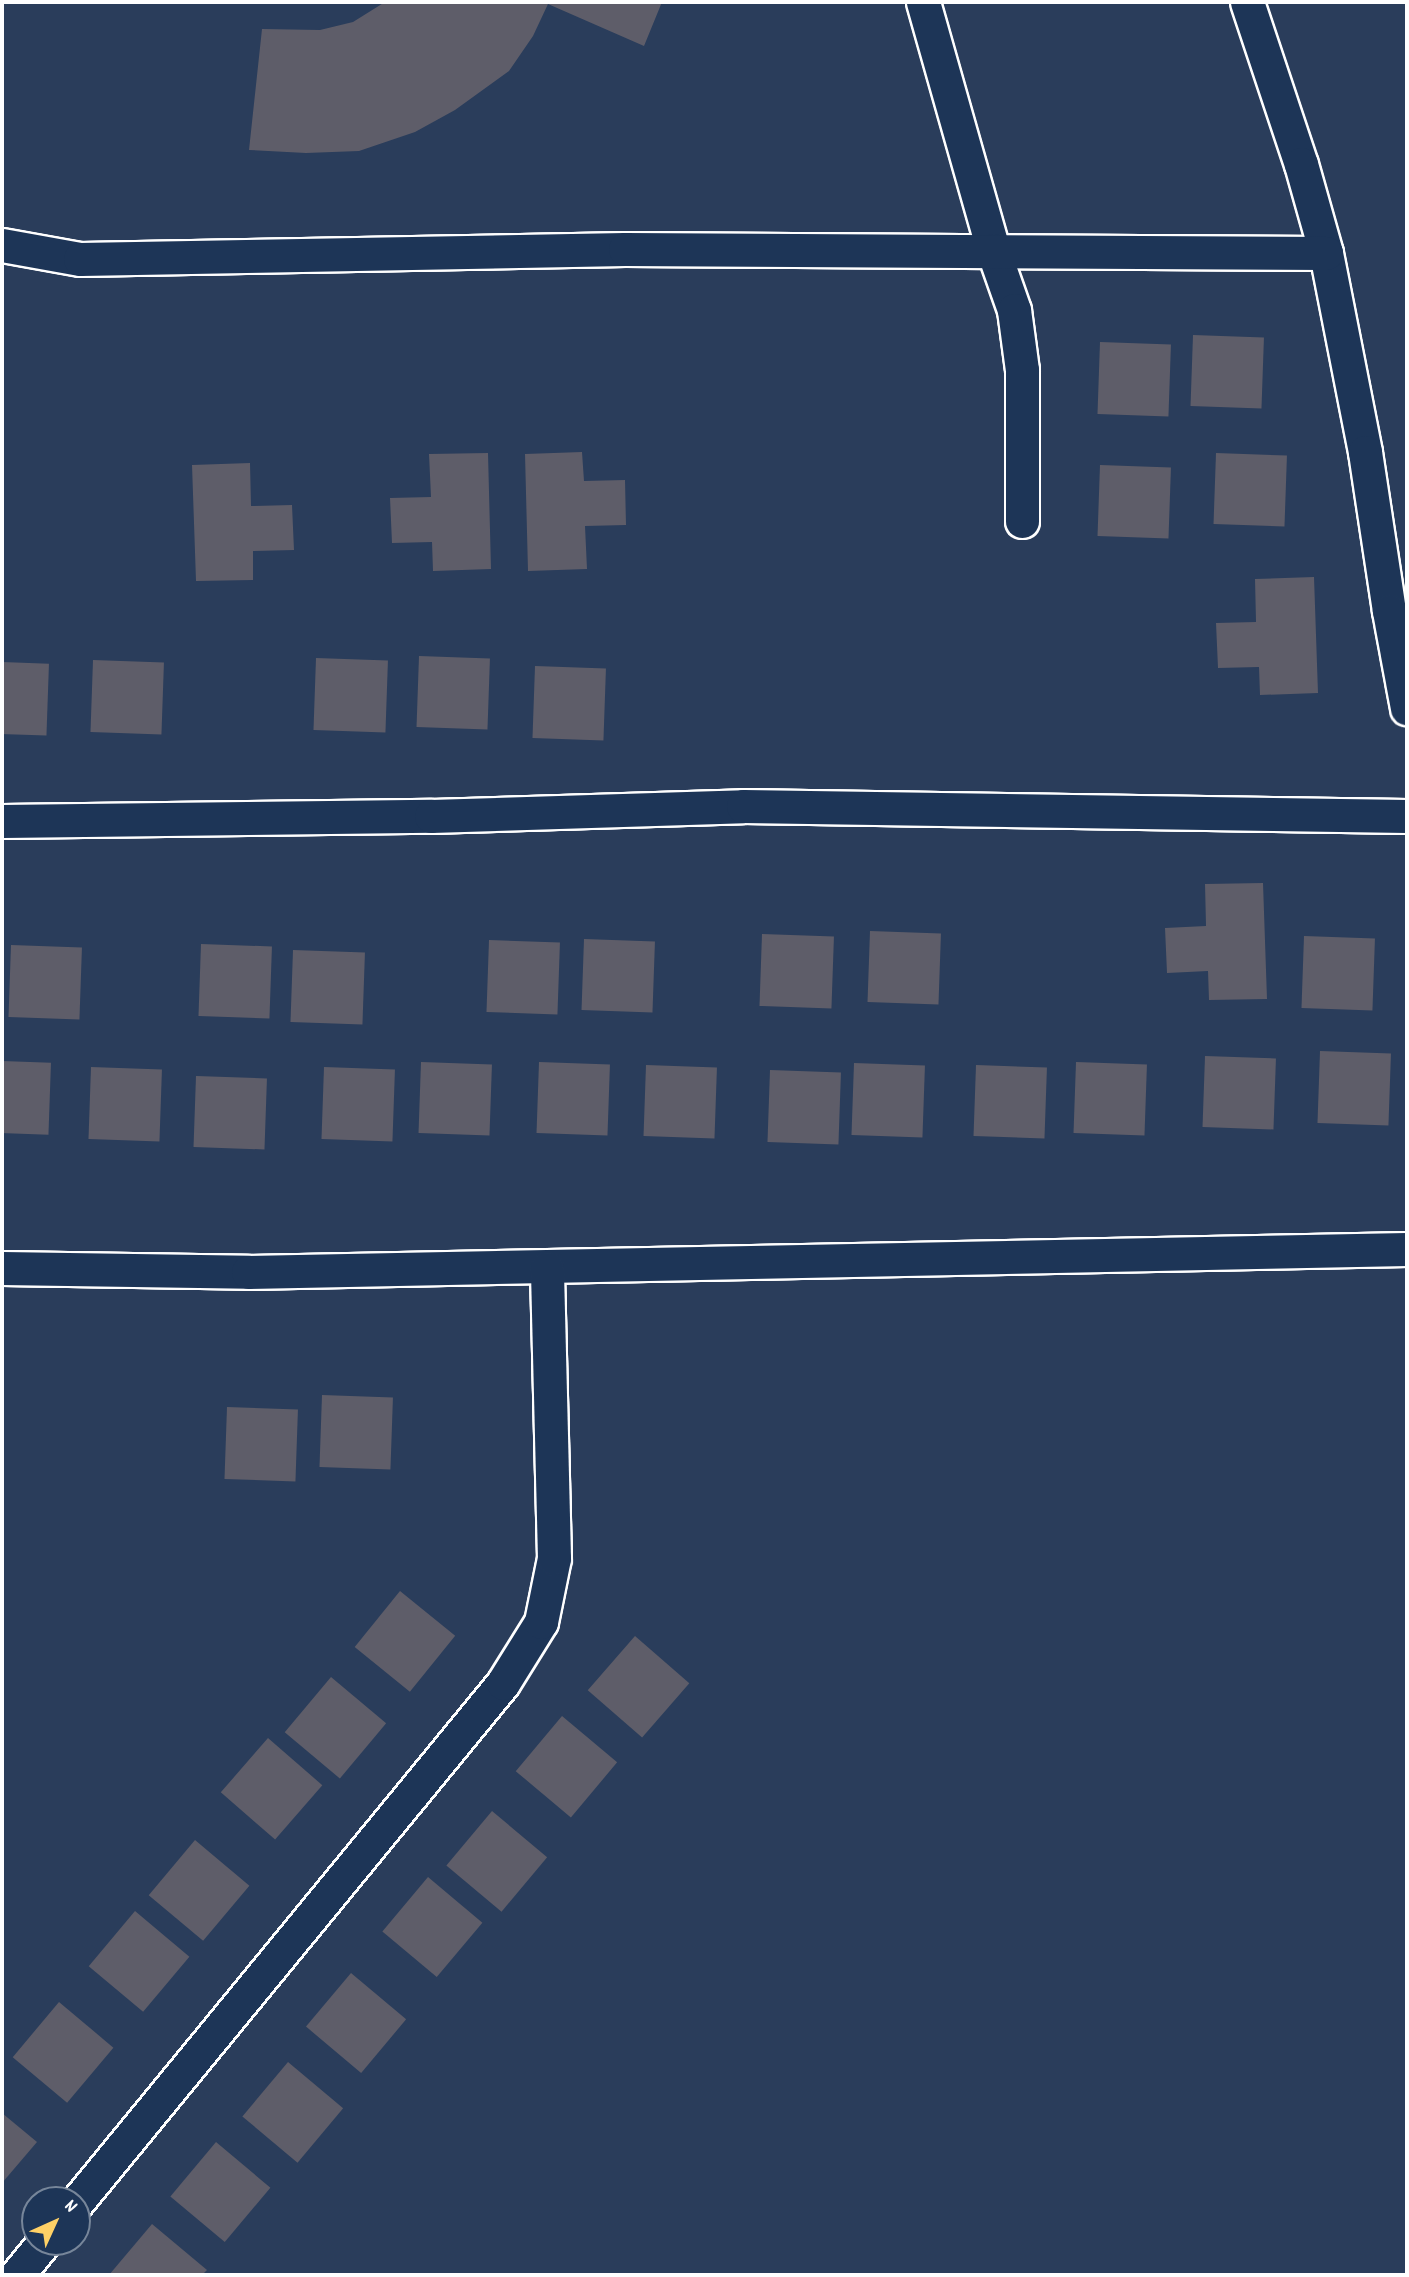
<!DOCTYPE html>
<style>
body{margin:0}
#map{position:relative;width:1409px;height:2277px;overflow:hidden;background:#2a3d5b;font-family:Dekko,sans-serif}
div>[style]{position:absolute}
.building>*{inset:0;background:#5e5d69;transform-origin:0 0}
.roads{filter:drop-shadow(2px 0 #fff) drop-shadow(-2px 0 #fff) drop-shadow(0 2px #fff) drop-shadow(0 -2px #fff)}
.minor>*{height:33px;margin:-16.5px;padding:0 16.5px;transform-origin:16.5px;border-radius:16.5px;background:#1d3557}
span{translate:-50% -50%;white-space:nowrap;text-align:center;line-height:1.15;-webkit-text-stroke:5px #1d3557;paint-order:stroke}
.frame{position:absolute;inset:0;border:4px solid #fff;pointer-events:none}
.north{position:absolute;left:21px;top:2186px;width:70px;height:70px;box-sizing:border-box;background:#1d3557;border:2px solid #77869a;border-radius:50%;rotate:45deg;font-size:19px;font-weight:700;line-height:28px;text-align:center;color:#fff}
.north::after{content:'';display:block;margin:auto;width:24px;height:32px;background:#ffd166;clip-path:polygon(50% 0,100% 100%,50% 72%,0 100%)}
</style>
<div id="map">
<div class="building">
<div style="clip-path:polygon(385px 2px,662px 2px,644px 46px,548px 4px,533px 36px,509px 71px,455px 110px,415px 132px,359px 151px,306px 153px,249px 150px,262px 29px,320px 30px,353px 22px)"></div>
<div style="left:1193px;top:335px;width:71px;height:71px;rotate:2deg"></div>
<div style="left:1100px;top:342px;width:71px;height:72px;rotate:2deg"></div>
<div style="clip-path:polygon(582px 452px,584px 481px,625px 480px,626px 525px,585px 526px,587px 569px,528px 571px,525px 454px)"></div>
<div style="clip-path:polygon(488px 453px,491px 569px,433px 571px,432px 542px,392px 543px,390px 498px,431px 497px,429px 454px)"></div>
<div style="left:1216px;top:453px;width:71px;height:71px;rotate:2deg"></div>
<div style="clip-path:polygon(250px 463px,251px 506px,292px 505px,294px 550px,253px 551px,253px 580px,196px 581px,192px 465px)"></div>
<div style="left:1100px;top:465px;width:71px;height:71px;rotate:2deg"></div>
<div style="left:2px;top:504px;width:2px;height:45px"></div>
<div style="clip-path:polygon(1314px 577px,1318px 693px,1260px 695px,1259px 667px,1218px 668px,1216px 623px,1256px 622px,1255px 579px)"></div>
<div style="left:419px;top:656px;width:71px;height:71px;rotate:2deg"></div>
<div style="left:316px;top:658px;width:72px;height:72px;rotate:2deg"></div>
<div style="left:93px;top:660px;width:71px;height:72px;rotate:2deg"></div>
<div style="left:2px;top:662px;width:47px;height:72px;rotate:2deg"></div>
<div style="left:535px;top:666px;width:71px;height:72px;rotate:2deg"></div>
<div style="clip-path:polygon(1263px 883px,1267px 999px,1209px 1000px,1208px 971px,1167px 973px,1165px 928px,1206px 926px,1205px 884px)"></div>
<div style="left:870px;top:931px;width:71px;height:71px;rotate:2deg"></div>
<div style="left:762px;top:934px;width:72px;height:72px;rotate:2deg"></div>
<div style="left:1304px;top:936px;width:71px;height:72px;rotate:2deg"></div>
<div style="left:584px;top:939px;width:71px;height:71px;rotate:2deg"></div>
<div style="left:489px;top:940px;width:71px;height:72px;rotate:2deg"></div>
<div style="left:201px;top:944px;width:71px;height:72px;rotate:2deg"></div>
<div style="left:11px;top:945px;width:71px;height:72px;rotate:2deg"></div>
<div style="left:293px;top:950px;width:72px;height:72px;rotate:2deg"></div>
<div style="left:1320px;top:1051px;width:71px;height:72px;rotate:2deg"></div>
<div style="left:1205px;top:1056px;width:71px;height:71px;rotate:2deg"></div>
<div style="left:2px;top:1061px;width:49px;height:72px;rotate:2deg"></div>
<div style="left:421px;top:1062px;width:71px;height:71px;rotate:2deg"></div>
<div style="left:539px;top:1062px;width:71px;height:71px;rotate:2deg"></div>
<div style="left:1076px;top:1062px;width:71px;height:71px;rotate:2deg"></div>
<div style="left:854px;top:1063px;width:71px;height:72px;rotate:2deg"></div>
<div style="left:646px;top:1065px;width:71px;height:71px;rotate:2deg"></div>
<div style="left:976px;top:1065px;width:71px;height:71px;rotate:2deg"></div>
<div style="left:91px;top:1067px;width:71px;height:72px;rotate:2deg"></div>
<div style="left:324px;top:1067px;width:71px;height:72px;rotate:2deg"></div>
<div style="left:770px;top:1070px;width:71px;height:72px;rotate:2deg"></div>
<div style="left:196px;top:1076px;width:71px;height:71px;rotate:2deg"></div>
<div style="left:322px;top:1395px;width:71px;height:72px;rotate:2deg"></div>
<div style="left:227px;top:1407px;width:71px;height:72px;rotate:2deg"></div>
<div style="left:400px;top:1591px;width:71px;height:72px;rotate:39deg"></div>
<div style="left:635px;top:1636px;width:72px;height:72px;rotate:41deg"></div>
<div style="left:331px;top:1677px;width:72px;height:72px;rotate:40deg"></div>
<div style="left:562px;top:1716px;width:72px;height:72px;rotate:40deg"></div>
<div style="left:268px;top:1738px;width:72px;height:72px;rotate:41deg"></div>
<div style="left:492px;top:1811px;width:72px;height:71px;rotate:40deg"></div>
<div style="left:195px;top:1840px;width:71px;height:72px;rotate:40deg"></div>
<div style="left:428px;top:1877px;width:71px;height:71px;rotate:40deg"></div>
<div style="left:135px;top:1911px;width:71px;height:72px;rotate:40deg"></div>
<div style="left:351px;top:1973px;width:72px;height:70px;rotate:40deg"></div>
<div style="left:59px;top:2002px;width:71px;height:72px;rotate:40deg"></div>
<div style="left:288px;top:2062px;width:72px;height:71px;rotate:40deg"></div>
<div style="clip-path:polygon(2px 2113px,37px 2142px,2px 2183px)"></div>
<div style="left:216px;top:2142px;width:71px;height:71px;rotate:40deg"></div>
<div style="clip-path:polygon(152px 2224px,207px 2270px,202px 2275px,109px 2275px)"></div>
</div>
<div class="roads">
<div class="minor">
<div style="left:923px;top:2px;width:258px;rotate:74.2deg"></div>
<div style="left:993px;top:250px;width:64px;rotate:70.7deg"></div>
<div style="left:1014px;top:310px;width:61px;rotate:82.4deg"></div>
<div style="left:1022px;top:370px;width:151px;rotate:90deg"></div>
<div style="left:1247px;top:2px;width:171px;rotate:71.6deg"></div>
<div style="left:1301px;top:164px;width:92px;rotate:74.3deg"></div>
<div style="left:1326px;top:253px;width:203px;rotate:78.9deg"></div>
<div style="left:1365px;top:452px;width:161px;rotate:81.4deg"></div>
<div style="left:1389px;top:611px;width:99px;rotate:79.5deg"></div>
<div style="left:2px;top:245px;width:79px;rotate:10.2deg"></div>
<div style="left:80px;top:259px;width:545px;rotate:-1.05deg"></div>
<div style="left:625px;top:249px;width:701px;rotate:0.33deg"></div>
<div style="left:2px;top:821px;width:429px;rotate:-0.7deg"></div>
<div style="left:431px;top:816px;width:312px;rotate:-1.8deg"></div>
<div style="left:743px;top:806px;width:664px;rotate:0.86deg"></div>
<div style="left:2px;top:1268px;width:246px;rotate:0.9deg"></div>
<div style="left:248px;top:1272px;width:1159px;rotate:-1.14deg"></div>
<div style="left:77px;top:2202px;width:671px;rotate:-50.62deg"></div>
<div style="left:503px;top:1683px;width:72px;rotate:-58.1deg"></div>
<div style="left:541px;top:1622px;width:65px;rotate:-78.5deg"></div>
<div style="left:554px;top:1558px;width:290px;rotate:-91.4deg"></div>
<div style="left:17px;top:2275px;width:43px;rotate:-50.7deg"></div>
</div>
</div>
<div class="frame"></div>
<div class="north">N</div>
</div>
